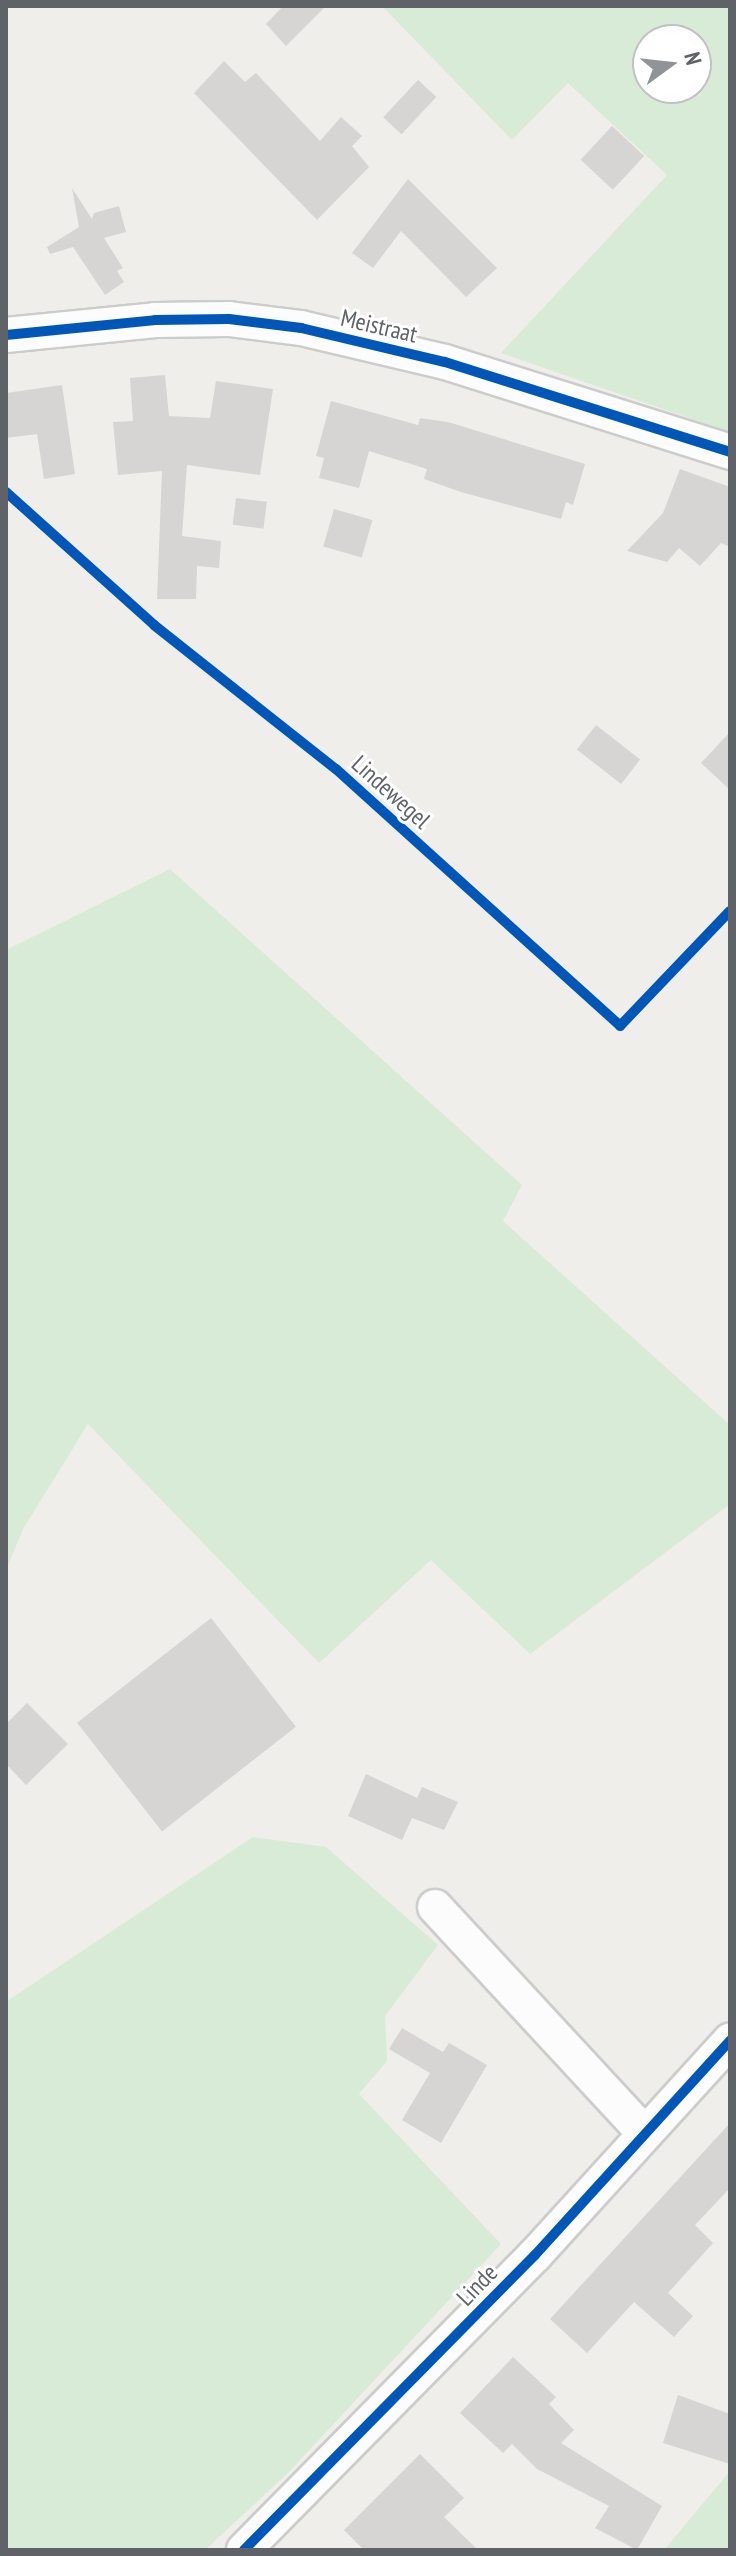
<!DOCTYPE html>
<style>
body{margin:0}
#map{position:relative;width:736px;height:2556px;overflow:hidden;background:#efeeea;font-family:"PT Sans Narrow",sans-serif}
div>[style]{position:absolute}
.green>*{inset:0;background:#d8ebd6}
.building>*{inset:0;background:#d6d5d3;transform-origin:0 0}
.roads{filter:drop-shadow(2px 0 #cbcccc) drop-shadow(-2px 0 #cbcccc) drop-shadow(0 2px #cbcccc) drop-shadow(0 -2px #cbcccc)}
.minor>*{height:34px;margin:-17px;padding:0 17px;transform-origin:17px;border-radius:17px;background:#fdfcfc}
.cycleway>*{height:10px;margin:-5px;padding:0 5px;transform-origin:5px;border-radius:5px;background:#0057b8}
span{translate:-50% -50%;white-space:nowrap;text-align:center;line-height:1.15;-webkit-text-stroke:6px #fff;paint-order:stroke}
.street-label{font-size:24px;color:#5f6368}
.frame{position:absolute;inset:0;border:8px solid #5f6368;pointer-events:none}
.north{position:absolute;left:632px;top:24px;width:80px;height:80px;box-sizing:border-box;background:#fff;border:2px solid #bfc1c3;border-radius:50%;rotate:75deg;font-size:22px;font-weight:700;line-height:32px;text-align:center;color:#5f6368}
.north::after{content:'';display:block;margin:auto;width:28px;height:36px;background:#919496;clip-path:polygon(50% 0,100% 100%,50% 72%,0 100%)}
</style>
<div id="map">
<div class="green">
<div style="clip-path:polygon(evenodd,382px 6px,730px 6px,730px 432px,501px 353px,667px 175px,568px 83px,512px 140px,382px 6px,696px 40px,696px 88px,648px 88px,648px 40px,696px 40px)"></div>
<div style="clip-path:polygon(170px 869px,522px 1185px,503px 1221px,730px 1425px,730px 1504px,530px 1654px,431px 1560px,319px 1663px,88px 1424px,23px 1529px,6px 1570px,6px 950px)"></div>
<div style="clip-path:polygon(253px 1837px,326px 1847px,438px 1945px,385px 2016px,387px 2061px,359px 2094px,501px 2244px,288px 2473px,205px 2550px,6px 2550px,6px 1998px,9px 2000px)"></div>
<div style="clip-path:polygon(730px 2471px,730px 2550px,664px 2550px)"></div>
</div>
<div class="building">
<div style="clip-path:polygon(283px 6px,326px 6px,286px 46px,266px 24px)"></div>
<div style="clip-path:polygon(224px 61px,245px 82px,256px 73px,320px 141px,341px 117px,362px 136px,352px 146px,369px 167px,317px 220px,194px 93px)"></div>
<div style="left:418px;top:80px;width:25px;height:51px;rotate:43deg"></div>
<div style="left:612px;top:126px;width:44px;height:46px;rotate:43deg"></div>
<div style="clip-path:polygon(408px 179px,497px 268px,466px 297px,401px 231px,373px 268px,352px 253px)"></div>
<div style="clip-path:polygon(72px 188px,92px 219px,94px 213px,119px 206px,126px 232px,104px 238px,123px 268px,117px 271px,124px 282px,105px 295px,73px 247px,50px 254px,47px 247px,79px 227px)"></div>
<div style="clip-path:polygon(165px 375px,169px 416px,210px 418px,216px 381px,273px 389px,260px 475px,187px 465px,182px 536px,221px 541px,219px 568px,197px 566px,196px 599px,157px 599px,162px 471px,118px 475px,113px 422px,133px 421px,130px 378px)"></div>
<div style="clip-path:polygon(62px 385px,75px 474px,44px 479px,37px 434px,6px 438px,6px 393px)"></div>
<div style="clip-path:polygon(331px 401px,418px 425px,420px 418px,448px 422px,585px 464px,573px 505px,566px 502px,561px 519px,461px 492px,424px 479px,427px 469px,369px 451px,359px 488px,319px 478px,324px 458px,316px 456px)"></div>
<div style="clip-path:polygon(680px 469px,730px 487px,730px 547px,721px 543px,700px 566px,679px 548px,667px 562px,627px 551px,663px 513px)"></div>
<div style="left:236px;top:498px;width:31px;height:27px;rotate:7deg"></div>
<div style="left:334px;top:509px;width:40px;height:39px;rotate:16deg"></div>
<div style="left:596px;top:725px;width:56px;height:31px;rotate:38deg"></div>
<div style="clip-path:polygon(730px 732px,730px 790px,701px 763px)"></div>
<div style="left:211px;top:1618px;width:138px;height:170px;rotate:52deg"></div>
<div style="clip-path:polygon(27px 1703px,68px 1744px,26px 1785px,6px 1764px,6px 1724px)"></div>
<div style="clip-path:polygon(366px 1774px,417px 1798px,422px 1787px,458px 1802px,444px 1830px,412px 1818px,402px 1840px,348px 1816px)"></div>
<div style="clip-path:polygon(402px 2028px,443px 2052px,449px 2043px,487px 2065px,441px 2143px,402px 2120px,430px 2073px,389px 2049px)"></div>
<div style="clip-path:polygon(730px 2123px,730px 2188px,695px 2225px,713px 2243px,668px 2293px,693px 2316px,674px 2337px,634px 2302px,587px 2353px,550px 2319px)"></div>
<div style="clip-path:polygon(513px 2357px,556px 2397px,549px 2404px,574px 2430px,561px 2443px,662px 2506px,637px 2550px,595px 2528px,609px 2506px,537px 2469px,512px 2444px,503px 2453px,460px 2413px)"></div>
<div style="clip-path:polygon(678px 2395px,730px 2414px,730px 2464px,663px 2443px)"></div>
<div style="clip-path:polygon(420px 2454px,464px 2498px,444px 2517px,478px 2550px,364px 2550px,344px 2530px)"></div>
</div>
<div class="roads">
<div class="minor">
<div style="left:6px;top:335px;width:150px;rotate:-5.7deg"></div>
<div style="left:155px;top:320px;width:74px;rotate:-0.8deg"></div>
<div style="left:229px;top:319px;width:73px;rotate:7.1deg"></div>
<div style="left:301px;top:328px;width:148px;rotate:13.3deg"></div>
<div style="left:445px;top:362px;width:299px;rotate:17.5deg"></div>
<div style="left:435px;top:1907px;width:306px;rotate:47.2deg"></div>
<div style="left:244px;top:2550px;width:414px;rotate:-45.4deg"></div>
<div style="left:535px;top:2255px;width:290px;rotate:-47.7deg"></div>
</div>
</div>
<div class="cycleway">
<div style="left:6px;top:335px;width:150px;rotate:-5.7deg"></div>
<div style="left:155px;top:320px;width:74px;rotate:-0.8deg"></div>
<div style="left:229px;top:319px;width:73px;rotate:7.1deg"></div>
<div style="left:301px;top:328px;width:148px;rotate:13.3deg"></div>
<div style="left:445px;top:362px;width:299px;rotate:17.5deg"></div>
<div style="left:6px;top:492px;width:199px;rotate:41.9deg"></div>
<div style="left:154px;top:625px;width:232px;rotate:38.4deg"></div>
<div style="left:336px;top:769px;width:383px;rotate:42.1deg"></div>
<div style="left:620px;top:1026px;width:159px;rotate:-46.3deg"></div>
<div style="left:244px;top:2550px;width:414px;rotate:-45.4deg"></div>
<div style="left:535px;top:2255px;width:290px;rotate:-47.7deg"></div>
</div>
<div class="street-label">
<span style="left:379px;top:326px;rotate:13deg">Meistraat</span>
<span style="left:391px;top:792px;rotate:42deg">Lindewegel</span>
<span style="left:477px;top:2285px;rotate:-46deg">Linde</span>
</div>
<div class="frame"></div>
<div class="north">N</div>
</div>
